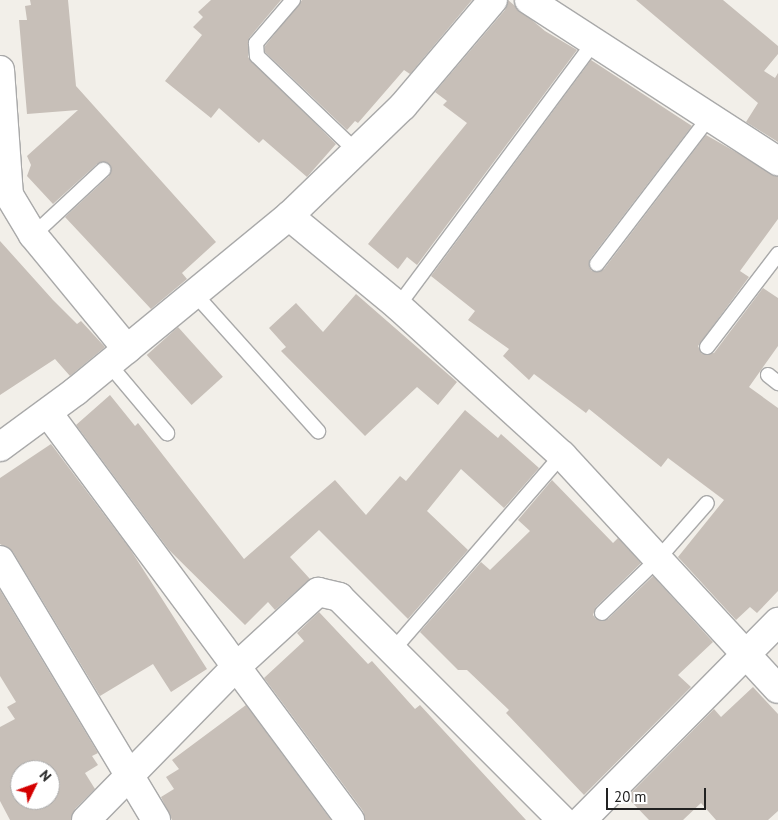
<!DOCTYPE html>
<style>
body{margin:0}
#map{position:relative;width:778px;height:820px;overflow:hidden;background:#f2efe9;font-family:"PT Sans",sans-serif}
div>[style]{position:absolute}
.building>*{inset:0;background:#c7bfb8;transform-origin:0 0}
.roads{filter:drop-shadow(1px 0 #a9a9a9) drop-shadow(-1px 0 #a9a9a9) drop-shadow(0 1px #a9a9a9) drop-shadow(0 -1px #a9a9a9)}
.lane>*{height:14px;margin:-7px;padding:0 7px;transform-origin:7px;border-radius:7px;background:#fff}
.street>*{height:28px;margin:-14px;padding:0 14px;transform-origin:14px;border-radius:14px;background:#fff}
span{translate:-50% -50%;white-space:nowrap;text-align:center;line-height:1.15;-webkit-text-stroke:4px #fff;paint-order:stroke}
.north{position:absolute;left:10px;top:760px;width:50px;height:50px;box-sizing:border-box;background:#fff;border:1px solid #a7a7a7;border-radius:50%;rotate:48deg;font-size:14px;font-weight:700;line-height:20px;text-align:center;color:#222}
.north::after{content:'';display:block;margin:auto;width:18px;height:22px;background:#d40000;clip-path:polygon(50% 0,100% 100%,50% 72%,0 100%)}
.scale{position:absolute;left:606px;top:788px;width:100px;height:22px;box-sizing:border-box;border:2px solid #222;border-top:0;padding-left:6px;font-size:15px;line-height:18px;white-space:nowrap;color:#222;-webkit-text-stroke:4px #fff;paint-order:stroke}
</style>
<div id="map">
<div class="building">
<div style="clip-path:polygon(30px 0,68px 0,76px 86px,216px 242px,182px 273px,187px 279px,151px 309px,65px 217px,109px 176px,109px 164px,97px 164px,53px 204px,27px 176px,31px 165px,27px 156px,78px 110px,27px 114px,19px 20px,27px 20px,25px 6px,31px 5px)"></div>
<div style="clip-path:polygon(211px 0,281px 0,249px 38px,248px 57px,336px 144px,307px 177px,263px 139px,259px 143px,219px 108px,211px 118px,165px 81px,202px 35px,193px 27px,203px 17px,198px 12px)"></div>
<div style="clip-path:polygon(302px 0,472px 0,410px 74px,404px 70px,358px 123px,355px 121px,347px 130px,265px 52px,265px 46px)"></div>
<div style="clip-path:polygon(508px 0,545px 31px,577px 50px,417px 265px,407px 257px,398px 269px,368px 244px,467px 123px,443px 105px,447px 101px,435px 92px,505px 10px)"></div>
<div style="clip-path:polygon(636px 0,723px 0,778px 46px,778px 54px,764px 71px,775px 78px,778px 73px,778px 142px,746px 122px,758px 103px)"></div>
<div style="clip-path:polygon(591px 60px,692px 126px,590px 259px,589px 267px,592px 271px,604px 269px,706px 135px,778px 176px,778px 219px,740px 271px,749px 277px,698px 346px,702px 354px,714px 353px,763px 288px,778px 298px,778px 346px,749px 387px,778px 408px,778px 591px,757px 613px,750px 607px,736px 620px,678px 557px,724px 500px,668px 458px,661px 467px,589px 409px,586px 413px,534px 374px,529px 380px,503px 356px,509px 349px,468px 320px,475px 311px,431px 276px)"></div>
<div style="clip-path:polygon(0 241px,53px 300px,77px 324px,81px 321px,105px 347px,70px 376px,55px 359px,0 395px)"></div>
<div style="clip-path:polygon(356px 294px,457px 382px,438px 405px,417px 387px,365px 436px,281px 351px,286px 347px,269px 328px,296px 303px,323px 332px)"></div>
<div style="left:178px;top:327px;width:67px;height:42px;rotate:48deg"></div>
<div style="clip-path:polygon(110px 395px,135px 426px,138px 423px,244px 559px,335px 480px,366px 515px,400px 476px,406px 481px,465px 410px,498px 438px,501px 434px,539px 468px,504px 508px,461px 469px,427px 511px,468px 550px,408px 619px,319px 530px,290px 557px,310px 579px,275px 610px,268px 602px,245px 625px,169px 550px,76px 425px)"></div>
<div style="clip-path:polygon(51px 444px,130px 549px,207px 669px,171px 692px,153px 664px,100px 696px,13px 552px,0 544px,0 478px)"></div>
<div style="clip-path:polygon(552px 480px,613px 543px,618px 538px,641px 563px,596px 607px,593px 615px,596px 619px,608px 619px,653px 576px,713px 642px,678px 675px,691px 687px,584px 795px,506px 713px,509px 710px,467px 670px,458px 670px,420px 632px,481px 562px,490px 570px,530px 531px,518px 520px)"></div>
<div style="clip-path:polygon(evenodd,0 590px,98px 753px,92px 756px,98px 765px,85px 773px,95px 789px,75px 809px,71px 820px,10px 820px,0 801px,0 727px,15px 719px,7px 707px,16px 702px,0 676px,0 590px,20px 770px,50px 770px,50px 800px,20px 800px,20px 770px)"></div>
<div style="clip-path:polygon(319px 612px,368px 664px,372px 661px,415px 709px,420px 705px,526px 820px,365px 820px,363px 811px,264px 678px,304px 641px,297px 633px)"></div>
<div style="clip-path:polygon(753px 687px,778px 714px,778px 811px,768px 820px,716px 820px,701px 803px,683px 820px,649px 820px,627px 797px,714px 709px,721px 717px)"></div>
<div style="clip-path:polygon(246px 705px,331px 820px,172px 820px,161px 797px,174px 789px,166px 777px,179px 769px,172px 760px)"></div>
</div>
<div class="roads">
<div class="lane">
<div style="left:293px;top:0;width:57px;rotate:130.7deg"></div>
<div style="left:256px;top:43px;width:13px;rotate:86deg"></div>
<div style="left:257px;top:56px;width:137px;rotate:43.8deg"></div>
<div style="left:33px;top:235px;width:96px;rotate:-42.9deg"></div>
<div style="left:597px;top:264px;width:183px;rotate:-52.6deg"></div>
<div style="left:194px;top:293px;width:186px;rotate:48.1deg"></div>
<div style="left:398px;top:306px;width:327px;rotate:-53.4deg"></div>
<div style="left:707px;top:347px;width:117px;rotate:-52.6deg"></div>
<div style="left:108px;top:363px;width:92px;rotate:49.9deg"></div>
<div style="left:768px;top:375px;width:13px;rotate:39deg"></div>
<div style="left:602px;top:613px;width:78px;rotate:-44deg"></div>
<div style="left:658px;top:559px;width:74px;rotate:-48.8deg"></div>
<div style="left:393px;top:650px;width:258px;rotate:-49.1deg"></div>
</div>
<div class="street">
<div style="left:529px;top:0;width:297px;rotate:32.9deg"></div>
<div style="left:0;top:70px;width:125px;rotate:85.9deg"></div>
<div style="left:9px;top:195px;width:47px;rotate:59deg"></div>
<div style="left:33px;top:235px;width:148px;rotate:50.5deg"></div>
<div style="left:289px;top:216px;width:141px;rotate:39.5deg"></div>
<div style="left:398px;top:306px;width:222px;rotate:42.3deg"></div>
<div style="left:562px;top:455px;width:318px;rotate:47.3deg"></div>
<div style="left:48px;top:413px;width:507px;rotate:53.42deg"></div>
<div style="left:0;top:447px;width:94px;rotate:-36.4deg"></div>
<div style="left:76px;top:391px;width:276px;rotate:-39.4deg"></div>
<div style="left:289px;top:216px;width:158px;rotate:-44deg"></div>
<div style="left:403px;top:106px;width:139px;rotate:-49.7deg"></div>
<div style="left:0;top:560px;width:303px;rotate:59deg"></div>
<div style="left:86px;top:820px;width:213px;rotate:-45.6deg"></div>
<div style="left:235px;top:668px;width:113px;rotate:-42.5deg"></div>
<div style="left:318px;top:592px;width:22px;rotate:13deg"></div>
<div style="left:339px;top:597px;width:315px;rotate:45deg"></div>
<div style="left:582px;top:820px;width:279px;rotate:-45.3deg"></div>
</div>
</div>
<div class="north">N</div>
<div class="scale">20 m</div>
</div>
